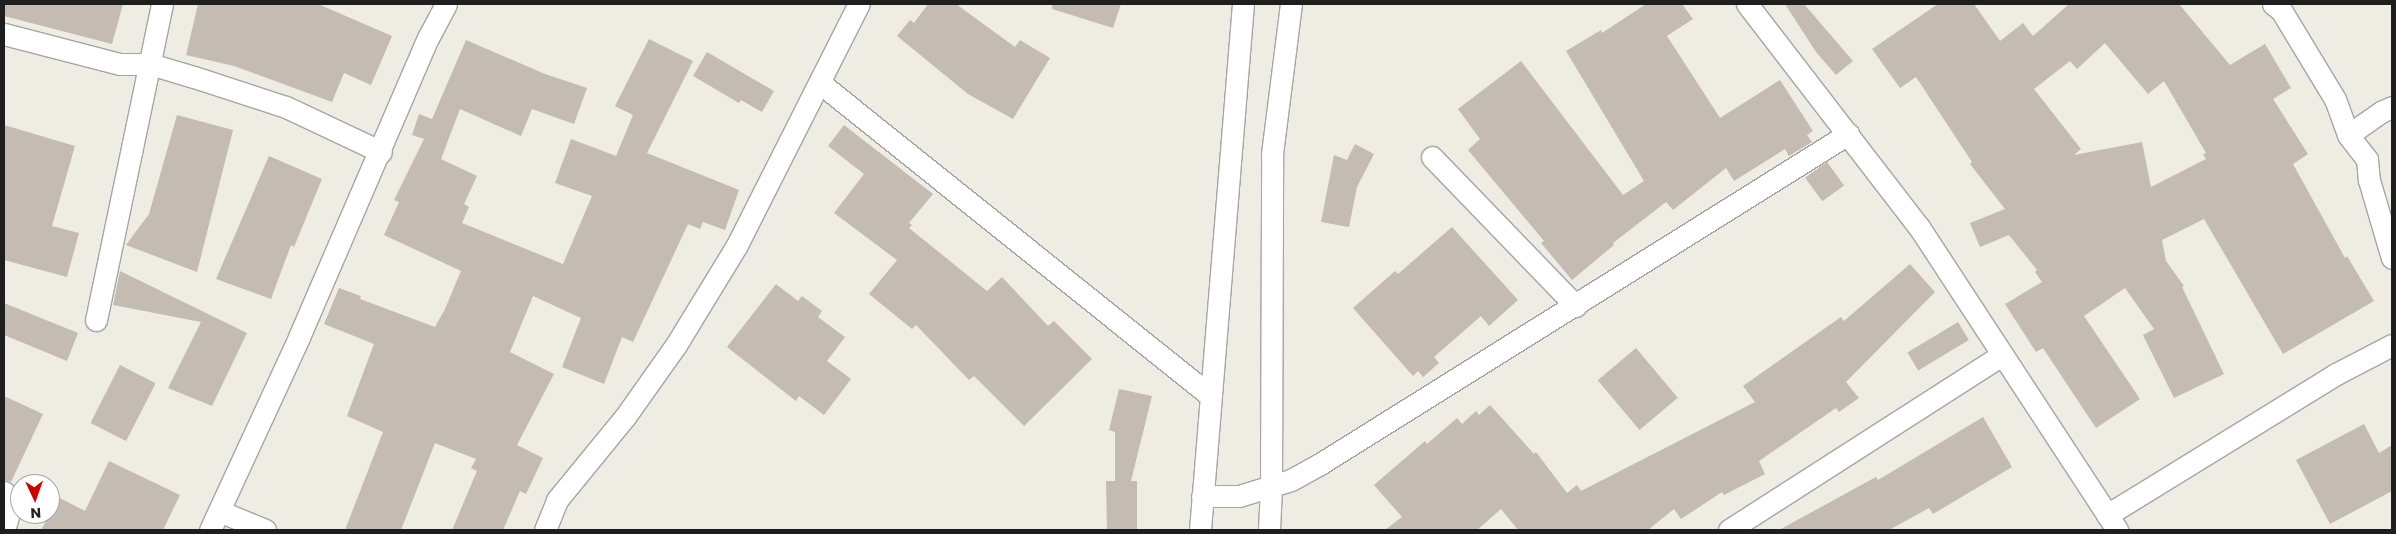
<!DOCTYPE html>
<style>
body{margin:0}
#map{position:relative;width:2396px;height:534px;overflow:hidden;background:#efece4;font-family:Poppins,sans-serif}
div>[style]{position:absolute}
.building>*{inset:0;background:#c4bbb3;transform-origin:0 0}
.roads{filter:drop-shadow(1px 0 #a5a5a5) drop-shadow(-1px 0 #a5a5a5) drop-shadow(0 1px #a5a5a5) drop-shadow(0 -1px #a5a5a5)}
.street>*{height:21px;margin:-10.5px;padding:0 10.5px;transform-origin:10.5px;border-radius:10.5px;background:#fff}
span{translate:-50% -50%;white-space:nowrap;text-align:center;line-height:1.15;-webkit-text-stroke:4px #fff;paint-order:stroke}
.frame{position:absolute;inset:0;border:5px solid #1e1e1e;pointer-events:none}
.north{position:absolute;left:10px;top:474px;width:50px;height:50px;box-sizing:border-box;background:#fff;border:1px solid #a5a5a5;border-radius:50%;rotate:177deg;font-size:14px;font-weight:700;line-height:20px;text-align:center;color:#1e1e1e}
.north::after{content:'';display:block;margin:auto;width:18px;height:22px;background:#cd0001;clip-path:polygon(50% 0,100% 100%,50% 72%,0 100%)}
</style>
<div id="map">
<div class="building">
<div style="clip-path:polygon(4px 4px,123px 4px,112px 44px,4px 16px)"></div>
<div style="clip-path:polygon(198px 4px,318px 4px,392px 36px,371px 85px,344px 73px,332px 102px,234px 66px,186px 55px)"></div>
<div style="clip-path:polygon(928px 4px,956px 4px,1015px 47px,1020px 40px,1050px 58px,1013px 119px,968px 94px,897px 36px,910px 20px,914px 23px)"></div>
<div style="clip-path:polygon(1052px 4px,1121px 4px,1113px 28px,1052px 9px)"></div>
<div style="clip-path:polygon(1646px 4px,1682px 4px,1693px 19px,1667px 36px,1720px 118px,1780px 80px,1813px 131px,1807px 135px,1812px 142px,1789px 156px,1785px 149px,1734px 181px,1726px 168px,1673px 210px,1666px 202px,1613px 243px,1614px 245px,1572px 280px,1541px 243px,1544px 241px,1468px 150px,1480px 139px,1458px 109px,1521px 61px,1623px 195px,1644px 181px,1566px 51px,1601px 30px,1602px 33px)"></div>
<div style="clip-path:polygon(1785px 4px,1804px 4px,1853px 61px,1836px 75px,1816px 52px)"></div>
<div style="clip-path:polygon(evenodd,1938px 4px,1974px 4px,2000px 41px,2023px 23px,2033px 36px,2069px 4px,2179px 4px,2230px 65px,2265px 44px,2291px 88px,2273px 99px,2308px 154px,2293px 164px,2345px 258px,2347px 256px,2374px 301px,2283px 354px,2204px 219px,2162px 240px,2166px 261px,2184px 286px,2182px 287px,2224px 374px,2174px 398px,2143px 335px,2154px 329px,2125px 288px,2084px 316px,2140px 399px,2096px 428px,2043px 348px,2036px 352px,2005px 304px,2042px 282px,2035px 272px,2037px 270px,2009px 235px,1980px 247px,1970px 223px,2005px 209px,1970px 164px,1972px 162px,1916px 77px,1900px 88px,1872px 49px,1938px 4px,2105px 43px,2148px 94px,2164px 81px,2206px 153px,2203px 154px,2206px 159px,2151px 187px,2142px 142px,2074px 155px,2081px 149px,2034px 89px,2070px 61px,2077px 69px,2105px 43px)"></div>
<div style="clip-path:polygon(649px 39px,693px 61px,647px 153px,739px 190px,725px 230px,703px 222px,700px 229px,688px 224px,633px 342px,622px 337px,604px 384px,562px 367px,581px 318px,533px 296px,510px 352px,554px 374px,517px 445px,543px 458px,526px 494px,520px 491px,503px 530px,452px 530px,477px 471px,471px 468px,476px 459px,435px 443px,401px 530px,345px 530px,383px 432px,347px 416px,374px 344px,324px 324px,339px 288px,361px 296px,360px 299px,435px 327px,445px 309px,461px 271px,384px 235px,399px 202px,394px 200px,424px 139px,412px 135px,419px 114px,432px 119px,466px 40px,545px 74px,587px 88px,574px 124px,532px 109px,521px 136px,460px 109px,441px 159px,477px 176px,464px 204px,469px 207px,462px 223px,563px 264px,592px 196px,555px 183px,571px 139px,616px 156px,633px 115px,615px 106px)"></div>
<div style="clip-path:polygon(707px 52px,774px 91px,762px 112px,741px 100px,739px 103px,693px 76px)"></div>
<div style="clip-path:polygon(177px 115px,233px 130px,197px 272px,126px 245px,149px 214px)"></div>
<div style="clip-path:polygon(4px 125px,75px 146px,52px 226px,79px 233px,67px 277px,4px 260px)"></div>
<div style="clip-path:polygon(844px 125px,933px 194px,909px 223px,912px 225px,909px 228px,987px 291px,1002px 277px,1048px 326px,1054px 321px,1092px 359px,1024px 426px,974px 376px,969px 380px,916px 325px,912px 329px,869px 294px,897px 260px,834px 213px,864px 174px,828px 146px)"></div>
<div style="clip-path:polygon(1355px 144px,1374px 154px,1357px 187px,1349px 227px,1321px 222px,1334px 155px,1347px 160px)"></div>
<div style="clip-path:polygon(269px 156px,322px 179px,294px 247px,291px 245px,271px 299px,216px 279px)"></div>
<div style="left:1827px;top:162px;width:29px;height:27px;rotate:54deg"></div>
<div style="clip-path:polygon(1452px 227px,1518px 300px,1489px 326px,1481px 316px,1434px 357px,1439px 363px,1423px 377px,1418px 371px,1413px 376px,1353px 308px,1395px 271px,1398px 274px)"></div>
<div style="clip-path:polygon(1910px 264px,1935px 292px,1846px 382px,1859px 398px,1839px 412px,1836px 408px,1759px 461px,1765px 474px,1724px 495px,1722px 492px,1681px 519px,1674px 509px,1648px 530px,1518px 530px,1501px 509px,1477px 530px,1385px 530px,1402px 517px,1374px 485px,1425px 441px,1427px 444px,1457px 418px,1462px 424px,1476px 411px,1479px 415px,1490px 405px,1534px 454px,1536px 452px,1567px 493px,1577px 485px,1581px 491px,1755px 402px,1743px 386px,1841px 317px,1844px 321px)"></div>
<div style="clip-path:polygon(120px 271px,247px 333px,212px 406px,168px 388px,201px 322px,113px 305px)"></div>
<div style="clip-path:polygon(776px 284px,798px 301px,802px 296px,822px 311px,818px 317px,845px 337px,827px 361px,851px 379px,824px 415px,799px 396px,796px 401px,727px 347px)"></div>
<div style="clip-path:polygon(4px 303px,78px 333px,67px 361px,4px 335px)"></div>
<div style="left:1958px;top:322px;width:21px;height:59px;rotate:59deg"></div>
<div style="left:1636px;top:348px;width:65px;height:50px;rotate:50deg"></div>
<div style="left:120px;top:365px;width:40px;height:65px;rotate:27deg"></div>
<div style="clip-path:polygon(1119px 389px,1152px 396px,1131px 481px,1137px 481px,1137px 530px,1107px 530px,1106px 481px,1115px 481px,1115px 432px,1109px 430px)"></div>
<div style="clip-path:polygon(4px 396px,43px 414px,11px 482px,4px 480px)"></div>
<div style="clip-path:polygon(1983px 417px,2012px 467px,1933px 514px,1929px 508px,1889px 530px,1779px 530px,1876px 477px,1878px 480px)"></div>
<div style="clip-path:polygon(2364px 424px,2379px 453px,2392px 445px,2392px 491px,2330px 524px,2296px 460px)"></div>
<div style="clip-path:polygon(109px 461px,180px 495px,163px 530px,41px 530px,50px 514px,50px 493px,85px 511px)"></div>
</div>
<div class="roads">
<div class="street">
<div style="left:1747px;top:4px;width:282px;rotate:52.4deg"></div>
<div style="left:1919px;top:227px;width:362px;rotate:56.8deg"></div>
<div style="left:2273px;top:4px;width:10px;rotate:37deg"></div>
<div style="left:2281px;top:10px;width:104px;rotate:58.8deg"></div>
<div style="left:2335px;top:99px;width:38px;rotate:70deg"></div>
<div style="left:4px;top:34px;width:120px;rotate:14.5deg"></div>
<div style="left:120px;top:64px;width:30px"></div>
<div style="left:150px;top:64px;width:46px;rotate:16.5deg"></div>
<div style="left:194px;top:77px;width:97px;rotate:18.1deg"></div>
<div style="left:286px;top:107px;width:105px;rotate:25.3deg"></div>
<div style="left:820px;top:83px;width:499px;rotate:38.7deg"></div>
<div style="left:2392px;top:107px;width:12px;rotate:156deg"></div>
<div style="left:2381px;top:112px;width:40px;rotate:145.1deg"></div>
<div style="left:2348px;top:135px;width:31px;rotate:52deg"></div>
<div style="left:2367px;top:159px;width:21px;rotate:85deg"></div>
<div style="left:2369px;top:180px;width:81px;rotate:73.6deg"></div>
<div style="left:1432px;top:157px;width:207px;rotate:46deg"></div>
<div style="left:96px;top:320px;width:323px;rotate:-78.2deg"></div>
<div style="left:4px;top:492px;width:17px;rotate:65deg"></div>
<div style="left:11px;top:507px;width:24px;rotate:107deg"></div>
<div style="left:1202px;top:496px;width:37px"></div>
<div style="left:1239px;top:496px;width:54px;rotate:-17.1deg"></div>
<div style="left:1291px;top:480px;width:33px;rotate:-29deg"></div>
<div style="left:1320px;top:464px;width:623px;rotate:-32.01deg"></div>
<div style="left:219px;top:511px;width:50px;rotate:22.4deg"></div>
<div style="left:2107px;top:515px;width:269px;rotate:-31.6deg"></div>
<div style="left:2336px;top:374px;width:63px;rotate:-27.4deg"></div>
<div style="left:210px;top:530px;width:213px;rotate:-65.2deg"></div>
<div style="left:299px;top:337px;width:326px;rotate:-66.7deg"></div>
<div style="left:428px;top:38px;width:38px;rotate:-62deg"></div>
<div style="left:545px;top:530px;width:32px;rotate:-68deg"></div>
<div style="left:557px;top:500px;width:107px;rotate:-50.7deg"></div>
<div style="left:625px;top:417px;width:88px;rotate:-54.7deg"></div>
<div style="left:676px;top:345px;width:117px;rotate:-58.6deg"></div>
<div style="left:737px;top:245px;width:270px;rotate:-63.2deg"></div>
<div style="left:1200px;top:530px;width:528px;rotate:-85.33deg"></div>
<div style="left:1269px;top:530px;width:43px;rotate:-87.3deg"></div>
<div style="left:1271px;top:487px;width:333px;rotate:-89.8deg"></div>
<div style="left:1272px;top:154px;width:151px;rotate:-82.8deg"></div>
<div style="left:1729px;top:530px;width:324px;rotate:-32.7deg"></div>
</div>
</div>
<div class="frame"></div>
<div class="north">N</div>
</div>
